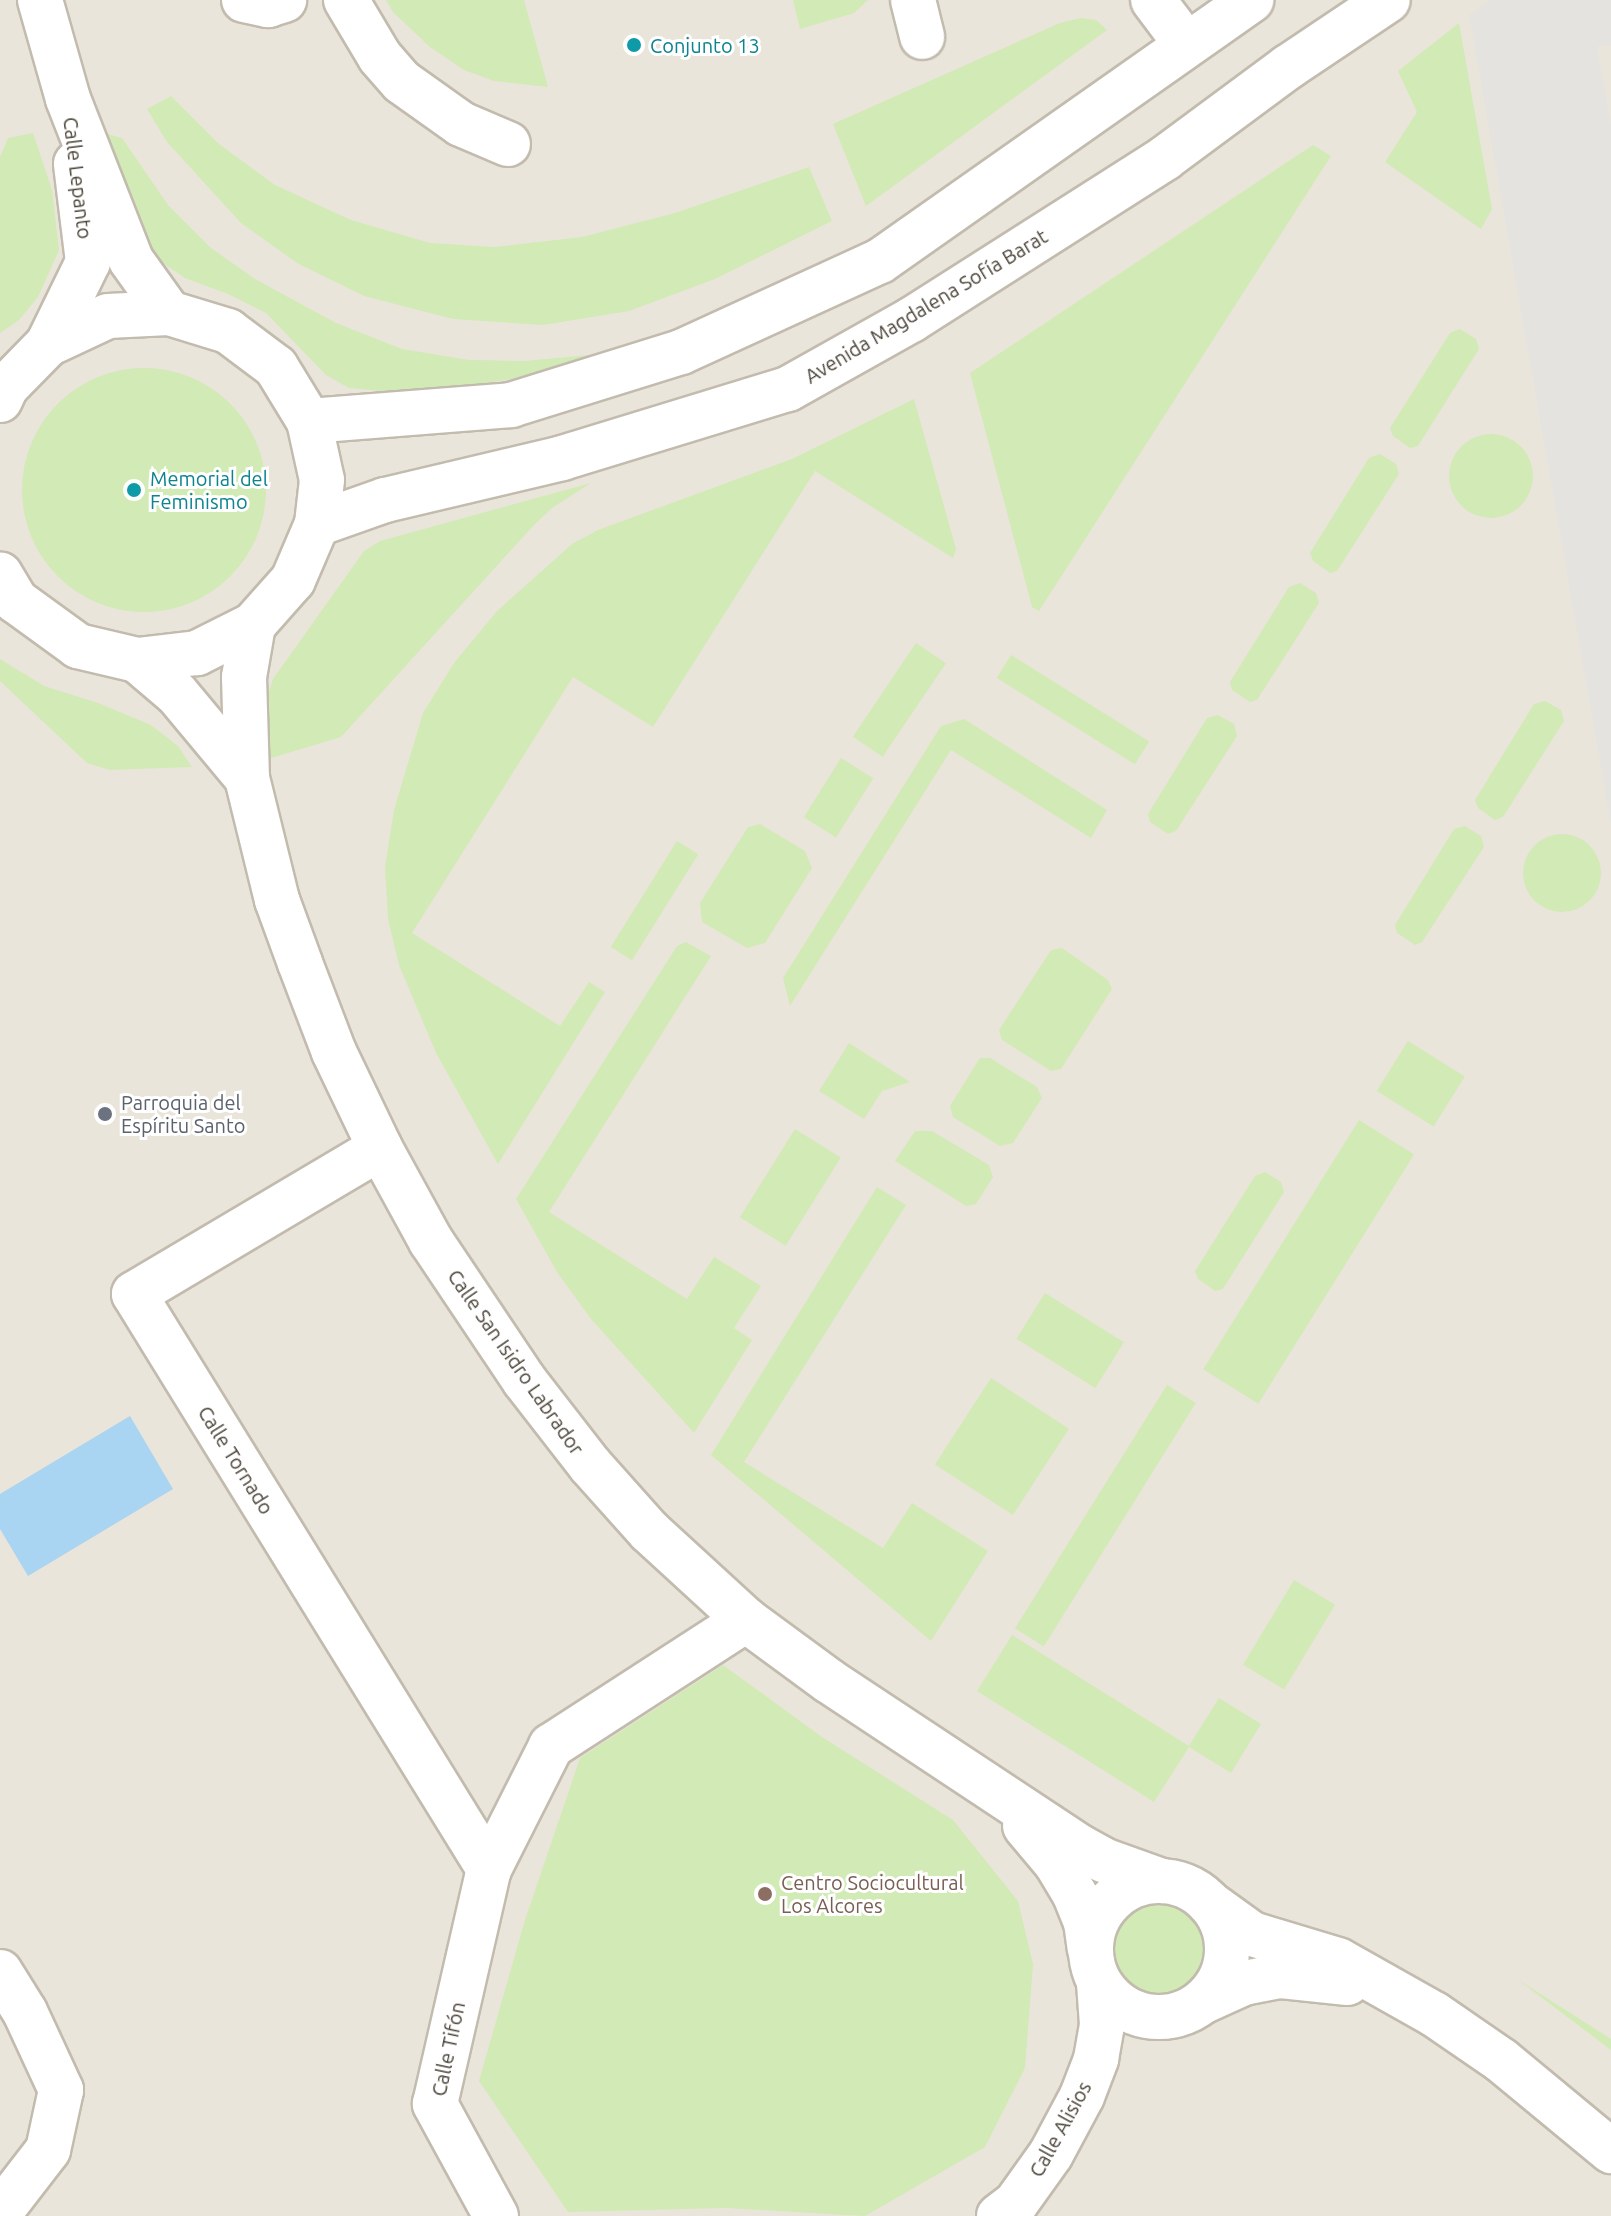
<!DOCTYPE html>
<meta charset="utf-8">
<style>
body{margin:0}
#map{position:relative;width:1611px;height:2216px;overflow:hidden;background:#f6f3ec;font-family:Ubuntu,sans-serif}
div>[style]{position:absolute}
.residential>*{inset:0;background:#eae5da;transform-origin:0 0}
.green>*{inset:0;background:#d2eab5;transform-origin:0 0}
.round{border-radius:50%}
.parking>*{inset:0;background:#e5e3e0}
.water>*{inset:0;background:#a9d4f2}
.roads{filter:drop-shadow(2px 0 #c2bbae) drop-shadow(-2px 0 #c2bbae) drop-shadow(0 2px #c2bbae) drop-shadow(0 -2px #c2bbae)}
.minor>*{height:44px;margin:-22px;padding:0 22px;transform-origin:22px;border-radius:22px;background:#fff}
.minor>.ring{margin:-22px;padding:0;box-sizing:content-box;background:none;border:44px solid #fff;border-radius:50%}
.dots>*{width:22px;height:22px;translate:-50% -50%;box-sizing:border-box;border:4px solid #fff;border-radius:50%}
span{translate:-50% -50%;white-space:nowrap;text-align:center;line-height:1.15;-webkit-text-stroke:6px #fff;paint-order:stroke}
.culture-label{font-size:20px;color:#0d838f}
.left{translate:0 -50%;text-align:left}
.street-label{font-size:20px;color:#4b4439}
.worship-label{font-size:20px;color:#5b616d}
.education-label{font-size:20px;color:#785e54}
</style>
<div id="map">
<div class="residential">
<div style="left:0;top:0;width:1611px;height:2216px"></div>
</div>
<div class="green">
<div style="clip-path:polygon(386px 0,524px 0,548px 87px,494px 81px,464px 70px,430px 47px,393px 12px)"></div>
<div style="clip-path:polygon(793px 0,868px 0,854px 13px,800px 29px)"></div>
<div style="clip-path:polygon(1081px 18px,1096px 20px,1107px 30px,866px 206px,833px 124px,1060px 23px)"></div>
<div style="clip-path:polygon(1459px 23px,1492px 209px,1481px 229px,1385px 162px,1417px 112px,1398px 71px)"></div>
<div style="clip-path:polygon(171px 96px,219px 144px,275px 185px,351px 220px,430px 243px,495px 247px,582px 237px,675px 213px,809px 167px,832px 221px,715px 279px,629px 311px,543px 325px,453px 319px,364px 296px,297px 263px,241px 223px,167px 142px,147px 109px)"></div>
<div style="clip-path:polygon(96px 131px,122px 138px,168px 205px,211px 248px,255px 279px,336px 323px,402px 349px,469px 360px,524px 361px,611px 353px,537px 375px,466px 386px,392px 392px,349px 388px,326px 375px,266px 313px,228px 294px,185px 278px,151px 255px)"></div>
<div style="clip-path:polygon(33px 133px,52px 190px,59px 250px,38px 297px,19px 320px,0 333px,0 157px,8px 138px)"></div>
<div style="clip-path:polygon(1313px 145px,1331px 156px,1039px 611px,1032px 607px,970px 373px)"></div>
<div style="clip-path:polygon(1460px 329px,1476px 339px,1479px 349px,1418px 446px,1410px 448px,1393px 436px,1390px 428px,1450px 333px)"></div>
<div class="round" style="left:22px;top:368px;width:244px;height:244px"></div>
<div style="clip-path:polygon(914px 399px,956px 549px,953px 558px,815px 471px,653px 727px,573px 677px,412px 933px,560px 1026px,589px 982px,605px 992px,498px 1164px,436px 1053px,399px 965px,388px 919px,385px 867px,394px 810px,423px 713px,454px 663px,497px 611px,572px 544px,598px 530px,792px 459px)"></div>
<div class="round" style="left:1449px;top:434px;width:84px;height:84px"></div>
<div style="clip-path:polygon(1380px 454px,1396px 464px,1399px 474px,1337px 571px,1330px 573px,1313px 561px,1310px 553px,1369px 458px)"></div>
<div style="clip-path:polygon(591px 483px,552px 508px,534px 525px,341px 737px,268px 759px,265px 705px,273px 679px,364px 551px,380px 541px)"></div>
<div style="clip-path:polygon(1300px 583px,1316px 593px,1319px 603px,1257px 700px,1250px 702px,1232px 690px,1230px 682px,1289px 587px)"></div>
<div style="left:916px;top:643px;width:36px;height:113px;rotate:34deg"></div>
<div style="left:1011px;top:655px;width:163px;height:27px;rotate:32deg"></div>
<div style="clip-path:polygon(0 659px,44px 686px,98px 703px,151px 725px,178px 746px,192px 767px,110px 770px,87px 763px,0 681px)"></div>
<div style="clip-path:polygon(1545px 701px,1561px 710px,1564px 721px,1503px 817px,1495px 820px,1478px 808px,1475px 800px,1534px 704px)"></div>
<div style="clip-path:polygon(1218px 715px,1234px 724px,1237px 736px,1176px 831px,1168px 834px,1150px 822px,1148px 814px,1207px 718px)"></div>
<div style="clip-path:polygon(964px 719px,1107px 810px,1091px 838px,951px 750px,790px 1006px,783px 978px,941px 726px)"></div>
<div style="left:841px;top:758px;width:38px;height:70px;rotate:32deg"></div>
<div style="clip-path:polygon(760px 824px,805px 851px,812px 868px,765px 943px,747px 948px,702px 922px,700px 903px,748px 827px)"></div>
<div style="clip-path:polygon(1465px 826px,1481px 836px,1484px 847px,1422px 942px,1415px 945px,1397px 933px,1395px 925px,1454px 829px)"></div>
<div class="round" style="left:1523px;top:834px;width:78px;height:78px"></div>
<div style="left:677px;top:841px;width:25px;height:125px;rotate:32deg"></div>
<div style="clip-path:polygon(686px 942px,711px 956px,549px 1212px,687px 1299px,714px 1257px,761px 1286px,734px 1328px,752px 1340px,694px 1433px,591px 1319px,557px 1272px,516px 1199px,677px 946px)"></div>
<div style="clip-path:polygon(1062px 948px,1108px 980px,1112px 989px,1061px 1069px,1051px 1071px,1002px 1040px,999px 1030px,1051px 950px)"></div>
<div style="left:1408px;top:1041px;width:67px;height:59px;rotate:32deg"></div>
<div style="clip-path:polygon(849px 1043px,910px 1082px,882px 1091px,864px 1119px,819px 1091px)"></div>
<div style="clip-path:polygon(980px 1058px,990px 1058px,1037px 1087px,1042px 1098px,1013px 1143px,1000px 1146px,953px 1117px,950px 1106px)"></div>
<div style="left:1359px;top:1120px;width:65px;height:294px;rotate:32deg"></div>
<div style="left:795px;top:1129px;width:54px;height:104px;rotate:32deg"></div>
<div style="clip-path:polygon(915px 1131px,932px 1131px,989px 1165px,993px 1177px,976px 1204px,966px 1206px,895px 1161px)"></div>
<div style="clip-path:polygon(1265px 1172px,1281px 1182px,1284px 1192px,1223px 1289px,1215px 1291px,1198px 1279px,1195px 1271px,1255px 1176px)"></div>
<div style="clip-path:polygon(877px 1187px,906px 1205px,744px 1462px,883px 1548px,912px 1503px,988px 1551px,931px 1641px,711px 1455px)"></div>
<div style="left:1045px;top:1293px;width:93px;height:54px;rotate:32deg"></div>
<div style="left:991px;top:1378px;width:93px;height:103px;rotate:33deg"></div>
<div style="left:1167px;top:1385px;width:34px;height:287px;rotate:32deg"></div>
<div style="left:1294px;top:1580px;width:48px;height:99px;rotate:31deg"></div>
<div style="clip-path:polygon(1012px 1635px,1189px 1746px,1219px 1698px,1261px 1724px,1231px 1773px,1189px 1747px,1154px 1802px,977px 1691px)"></div>
<div style="clip-path:polygon(723px 1665px,822px 1737px,953px 1820px,1018px 1901px,1033px 1964px,1025px 2068px,985px 2147px,865px 2216px,726px 2208px,568px 2212px,479px 2081px,524px 1923px,580px 1758px)"></div>
<div class="round" style="left:1111px;top:1902px;width:94px;height:94px"></div>
<div style="clip-path:polygon(1517px 1979px,1611px 2039px,1611px 2050px)"></div>
</div>
<div class="parking">
<div style="clip-path:polygon(1490px 0,1611px 0,1611px 45px,1597px 47px,1611px 124px,1611px 825px,1469px 15px)"></div>
</div>
<div class="water">
<div style="clip-path:polygon(130px 1416px,173px 1489px,28px 1576px,0 1529px,0 1494px)"></div>
</div>
<div class="roads">
<div class="minor">
<div style="left:40px;top:0;width:103px;rotate:74.2deg"></div>
<div style="left:68px;top:99px;width:173px;rotate:68.6deg"></div>
<div style="left:131px;top:260px;width:65px;rotate:54.4deg"></div>
<div style="left:244px;top:0;width:25px;rotate:12deg"></div>
<div style="left:268px;top:5px;width:17px;rotate:-17deg"></div>
<div style="left:346px;top:0;width:66px;rotate:59.2deg"></div>
<div style="left:380px;top:57px;width:33px;rotate:49deg"></div>
<div style="left:402px;top:82px;width:72px;rotate:35.4deg"></div>
<div style="left:461px;top:124px;width:51px;rotate:23.1deg"></div>
<div style="left:913px;top:0;width:38px;rotate:76deg"></div>
<div style="left:1153px;top:0;width:55px;rotate:53.1deg"></div>
<div style="left:48px;top:344px;width:91px;rotate:-64deg"></div>
<div style="left:88px;top:262px;width:99px;rotate:-97deg"></div>
<div style="left:0;top:400px;width:14px;rotate:-65deg"></div>
<div style="left:6px;top:387px;width:60px;rotate:-45.7deg"></div>
<div style="left:48px;top:344px;width:66px;rotate:-25deg"></div>
<div style="left:108px;top:316px;width:61px;rotate:-2.8deg"></div>
<div style="left:169px;top:313px;width:62px;rotate:17deg"></div>
<div style="left:228px;top:331px;width:60px;rotate:36.9deg"></div>
<div style="left:276px;top:367px;width:63px;rotate:58.6deg"></div>
<div style="left:309px;top:421px;width:60px;rotate:77.6deg"></div>
<div style="left:322px;top:480px;width:44px;rotate:96.5deg"></div>
<div style="left:317px;top:524px;width:61px;rotate:113.2deg"></div>
<div style="left:293px;top:580px;width:60px;rotate:131.6deg"></div>
<div style="left:253px;top:625px;width:63px;rotate:153.4deg"></div>
<div style="left:197px;top:653px;width:60px;rotate:173.3deg"></div>
<div style="left:137px;top:660px;width:61px;rotate:-166.7deg"></div>
<div style="left:78px;top:646px;width:77px;rotate:-144deg"></div>
<div style="left:16px;top:601px;width:31px;rotate:-121deg"></div>
<div style="left:309px;top:421px;width:203px;rotate:-4.5deg"></div>
<div style="left:511px;top:405px;width:178px;rotate:-17.3deg"></div>
<div style="left:681px;top:352px;width:219px;rotate:-24.6deg"></div>
<div style="left:880px;top:261px;width:454px;rotate:-35.1deg"></div>
<div style="left:317px;top:524px;width:72px;rotate:-19.4deg"></div>
<div style="left:385px;top:500px;width:182px;rotate:-13.3deg"></div>
<div style="left:562px;top:458px;width:236px;rotate:-17deg"></div>
<div style="left:788px;top:389px;width:141px;rotate:-29.3deg"></div>
<div style="left:911px;top:320px;width:301px;rotate:-32.5deg"></div>
<div style="left:1165px;top:158px;width:153px;rotate:-36.5deg"></div>
<div style="left:1288px;top:67px;width:120px;rotate:-33.8deg"></div>
<div style="left:253px;top:625px;width:53px;rotate:99.8deg"></div>
<div style="left:244px;top:677px;width:101px;rotate:88.3deg"></div>
<div style="left:247px;top:778px;width:126px;rotate:76.2deg"></div>
<div style="left:277px;top:900px;width:67px;rotate:69.9deg"></div>
<div style="left:300px;top:963px;width:95px;rotate:69.1deg"></div>
<div style="left:334px;top:1052px;width:106px;rotate:64.4deg"></div>
<div style="left:380px;top:1148px;width:106px;rotate:61.3deg"></div>
<div style="left:431px;top:1241px;width:167px;rotate:56.2deg"></div>
<div style="left:524px;top:1380px;width:108px;rotate:52.2deg"></div>
<div style="left:590px;top:1465px;width:89px;rotate:48.2deg"></div>
<div style="left:649px;top:1531px;width:132px;rotate:42.5deg"></div>
<div style="left:746px;top:1620px;width:103px;rotate:36.3deg"></div>
<div style="left:829px;top:1681px;width:301px;rotate:33.5deg"></div>
<div style="left:1080px;top:1847px;width:26px;rotate:29deg"></div>
<div style="left:1103px;top:1860px;width:63px;rotate:19.6deg"></div>
<div style="left:137px;top:660px;width:52px;rotate:40.4deg"></div>
<div style="left:177px;top:694px;width:109px;rotate:50.2deg"></div>
<div style="left:380px;top:1148px;width:286px;rotate:149.3deg"></div>
<div style="left:134px;top:1294px;width:676px;rotate:58.31deg"></div>
<div style="left:1025px;top:1826px;width:48px;rotate:50deg"></div>
<div style="left:1056px;top:1863px;width:37px;rotate:59deg"></div>
<div style="left:1075px;top:1895px;width:29px;rotate:68deg"></div>
<div style="left:1086px;top:1922px;width:27px;rotate:82deg"></div>
<div class="ring" style="left:1091px;top:1881px;width:92px;height:92px"></div>
<div style="left:1209px;top:1903px;width:53px;rotate:35.8deg"></div>
<div style="left:1252px;top:1934px;width:90px;rotate:16.8deg"></div>
<div style="left:1338px;top:1960px;width:110px;rotate:29.4deg"></div>
<div style="left:1434px;top:2014px;width:81px;rotate:34.5deg"></div>
<div style="left:1501px;top:2060px;width:143px;rotate:39.6deg"></div>
<div style="left:0;top:1972px;width:47px;rotate:58deg"></div>
<div style="left:25px;top:2012px;width:86px;rotate:65.2deg"></div>
<div style="left:61px;top:2090px;width:61px;rotate:102.2deg"></div>
<div style="left:48px;top:2150px;width:78px;rotate:127.7deg"></div>
<div style="left:1202px;top:2002px;width:46px;rotate:-24.3deg"></div>
<div style="left:1244px;top:1983px;width:38px;rotate:-11deg"></div>
<div style="left:1281px;top:1976px;width:67px;rotate:6deg"></div>
<div style="left:496px;top:2216px;width:128px;rotate:-118.6deg"></div>
<div style="left:435px;top:2104px;width:241px;rotate:-77.1deg"></div>
<div style="left:489px;top:1869px;width:138px;rotate:-63.2deg"></div>
<div style="left:551px;top:1746px;width:232px;rotate:-32.9deg"></div>
<div style="left:999px;top:2216px;width:21px;rotate:-37deg"></div>
<div style="left:1016px;top:2203px;width:60px;rotate:-54.5deg"></div>
<div style="left:1051px;top:2154px;width:66px;rotate:-61.9deg"></div>
<div style="left:1082px;top:2096px;width:40px;rotate:-69deg"></div>
<div style="left:1096px;top:2059px;width:35px;rotate:-80deg"></div>
<div style="left:1102px;top:2025px;width:42px;rotate:-94.1deg"></div>
</div>
</div>
<div class="dots">
<div style="left:634px;top:45px;background:#0f9aa8"></div>
<div style="left:134px;top:490px;background:#0f9aa8"></div>
<div style="left:105px;top:1114px;background:#6b7280"></div>
<div style="left:765px;top:1894px;background:#8d6e63"></div>
</div>
<div class="culture-label">
<span class="left" style="left:650px;top:45px">Conjunto 13</span>
<span class="left" style="left:150px;top:490px">Memorial del<br>Feminismo</span>
</div>
<div class="street-label">
<span style="left:78px;top:178px;rotate:83deg">Calle Lepanto</span>
<span style="left:926px;top:306px;rotate:-31deg">Avenida Magdalena Sofía Barat</span>
<span style="left:516px;top:1362px;rotate:55deg">Calle San Isidro Labrador</span>
<span style="left:236px;top:1460px;rotate:58deg">Calle Tornado</span>
<span style="left:448px;top:2049px;rotate:-78deg">Calle Tifón</span>
<span style="left:1060px;top:2129px;rotate:-61deg">Calle Alisios</span>
</div>
<div class="worship-label">
<span class="left" style="left:121px;top:1114px">Parroquia del<br>Espíritu Santo</span>
</div>
<div class="education-label">
<span class="left" style="left:781px;top:1894px">Centro Sociocultural<br>Los Alcores</span>
</div>
</div>
